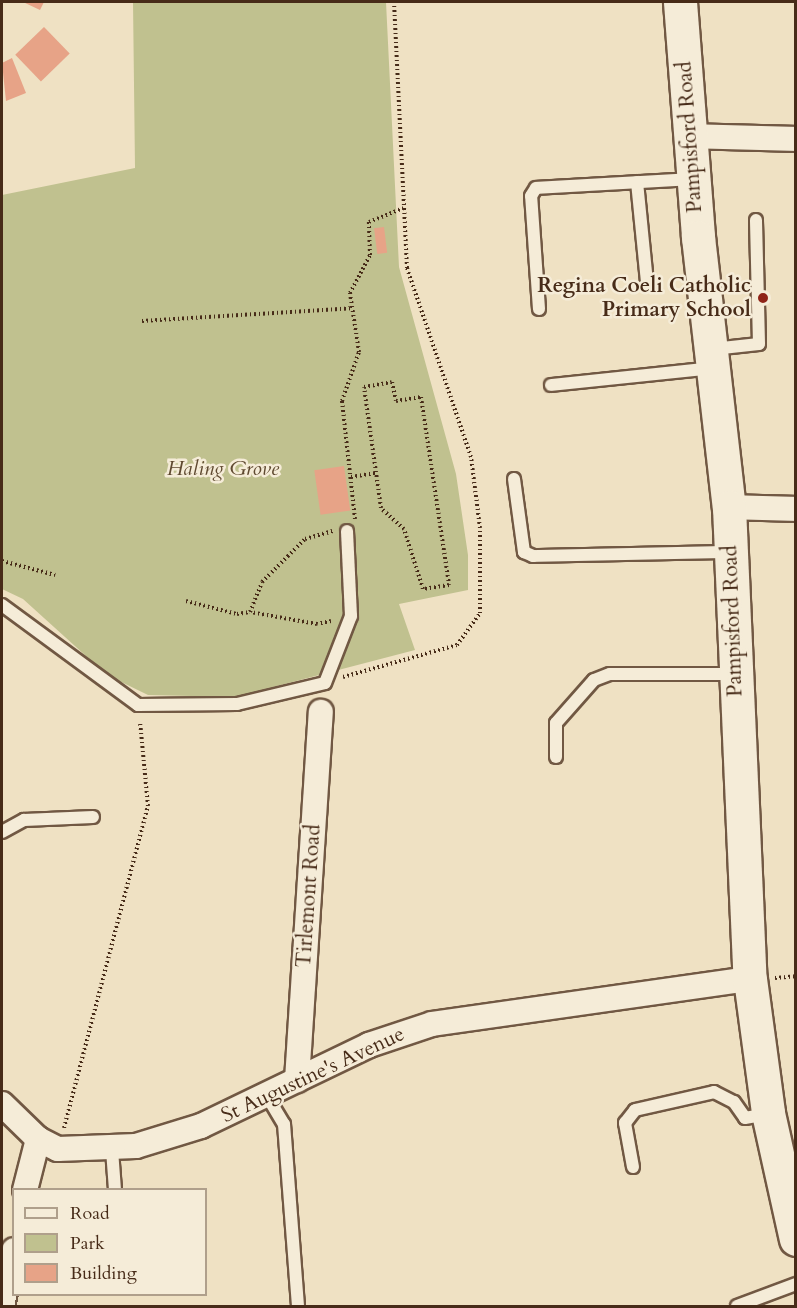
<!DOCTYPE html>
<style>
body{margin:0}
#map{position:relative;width:797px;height:1308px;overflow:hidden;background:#efe1c3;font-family:Cardo,serif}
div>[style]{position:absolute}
.green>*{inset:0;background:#c0c18f}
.building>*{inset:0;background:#e7a387;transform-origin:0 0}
.path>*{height:4px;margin-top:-2px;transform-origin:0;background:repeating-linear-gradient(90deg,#472b18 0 1.5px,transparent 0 4.5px)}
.roads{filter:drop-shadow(2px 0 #715843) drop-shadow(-2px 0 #715843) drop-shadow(0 2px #715843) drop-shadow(0 -2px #715843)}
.lane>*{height:12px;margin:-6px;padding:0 6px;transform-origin:6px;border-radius:6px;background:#f5ecd8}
.street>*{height:24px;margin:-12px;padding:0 12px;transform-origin:12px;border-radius:12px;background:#f5ecd8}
.secondary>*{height:33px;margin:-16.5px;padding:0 16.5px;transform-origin:16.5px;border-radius:16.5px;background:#f5ecd8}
.dots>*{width:16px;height:16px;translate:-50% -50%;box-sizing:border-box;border:3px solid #f5ecd8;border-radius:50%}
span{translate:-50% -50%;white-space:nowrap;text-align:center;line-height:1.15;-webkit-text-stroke:5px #f5ecd8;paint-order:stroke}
.street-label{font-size:21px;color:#472b18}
.poi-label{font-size:21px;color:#472b18;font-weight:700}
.right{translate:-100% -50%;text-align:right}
.park-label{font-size:21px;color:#5f4930;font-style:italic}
.frame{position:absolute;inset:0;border:3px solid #472b18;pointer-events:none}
.legend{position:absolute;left:12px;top:1188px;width:195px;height:108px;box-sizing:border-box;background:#f5ecd8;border:2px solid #af9f8b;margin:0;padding:8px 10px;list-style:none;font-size:18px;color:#472b18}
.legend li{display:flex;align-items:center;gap:12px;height:30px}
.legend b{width:30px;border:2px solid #af9f8b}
</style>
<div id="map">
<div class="green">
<div style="clip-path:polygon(133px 2px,386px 2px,399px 267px,456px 474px,468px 555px,468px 590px,399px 604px,415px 650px,235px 697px,148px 695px,107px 675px,23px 599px,2px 589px,2px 195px,135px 168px)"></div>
</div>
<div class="building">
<div style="clip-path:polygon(23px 2px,44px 2px,40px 10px)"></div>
<div style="left:44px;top:27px;width:37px;height:40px;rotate:46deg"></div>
<div style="clip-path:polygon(12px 58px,26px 93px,6px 101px,2px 63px)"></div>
<div style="left:384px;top:227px;width:26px;height:10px;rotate:83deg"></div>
<div style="left:344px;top:466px;width:45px;height:30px;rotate:82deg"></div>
</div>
<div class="path">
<div style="left:142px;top:321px;width:210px;rotate:-3.5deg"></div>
<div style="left:392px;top:382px;width:19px;rotate:78deg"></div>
<div style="left:396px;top:401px;width:25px;rotate:-9deg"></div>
<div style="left:421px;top:397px;width:190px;rotate:81.5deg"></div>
<div style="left:449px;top:585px;width:26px;rotate:171deg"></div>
<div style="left:423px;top:589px;width:63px;rotate:-107.6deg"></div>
<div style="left:404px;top:529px;width:31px;rotate:-138deg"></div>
<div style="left:381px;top:508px;width:122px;rotate:-98deg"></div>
<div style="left:364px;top:387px;width:28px;rotate:-10deg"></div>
<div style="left:351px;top:477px;width:25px;rotate:-9deg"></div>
<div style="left:355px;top:519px;width:119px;rotate:-96.3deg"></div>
<div style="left:342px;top:401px;width:52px;rotate:-70.9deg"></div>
<div style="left:359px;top:352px;width:60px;rotate:-98.7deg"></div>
<div style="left:350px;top:293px;width:43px;rotate:-62.2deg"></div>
<div style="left:370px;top:255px;width:33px;rotate:-92deg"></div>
<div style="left:369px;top:222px;width:37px;rotate:-22deg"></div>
<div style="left:2px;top:561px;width:55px;rotate:14.8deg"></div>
<div style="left:186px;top:601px;width:53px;rotate:14.3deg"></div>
<div style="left:237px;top:614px;width:13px;rotate:-9deg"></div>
<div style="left:331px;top:621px;width:14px;rotate:168deg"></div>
<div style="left:317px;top:624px;width:68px;rotate:-169.8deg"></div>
<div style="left:250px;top:612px;width:32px;rotate:-68deg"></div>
<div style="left:262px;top:582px;width:61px;rotate:-45deg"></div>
<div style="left:305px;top:539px;width:29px;rotate:-16deg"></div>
<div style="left:343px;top:677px;width:118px;rotate:-15.7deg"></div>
<div style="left:457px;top:645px;width:39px;rotate:-54deg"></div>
<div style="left:480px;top:613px;width:85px;rotate:-90deg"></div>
<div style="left:480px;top:528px;width:72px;rotate:-97.2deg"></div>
<div style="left:471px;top:457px;width:200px;rotate:-108.7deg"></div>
<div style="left:407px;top:268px;width:266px;rotate:-92.8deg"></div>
<div style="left:775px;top:978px;width:21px;rotate:-5deg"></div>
<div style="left:64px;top:1128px;width:333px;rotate:-75.4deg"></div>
<div style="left:148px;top:806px;width:85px;rotate:-95.4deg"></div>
</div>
<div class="roads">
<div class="lane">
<div style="left:637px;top:182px;width:101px;rotate:84.3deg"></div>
<div style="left:539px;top:309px;width:113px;rotate:-94deg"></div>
<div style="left:531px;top:196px;width:9px;rotate:-58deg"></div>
<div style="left:536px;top:188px;width:156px;rotate:-3.3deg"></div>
<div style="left:713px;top:349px;width:46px;rotate:-6.2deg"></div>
<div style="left:759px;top:344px;width:124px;rotate:-91.4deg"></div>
<div style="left:551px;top:385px;width:162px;rotate:-6deg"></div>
<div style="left:514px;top:479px;width:74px;rotate:82.2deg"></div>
<div style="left:524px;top:552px;width:10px;rotate:24deg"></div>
<div style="left:533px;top:556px;width:197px;rotate:-1.2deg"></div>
<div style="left:2px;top:605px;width:169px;rotate:36.3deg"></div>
<div style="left:138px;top:705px;width:99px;rotate:-0.6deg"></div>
<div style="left:237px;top:704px;width:90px;rotate:-13.4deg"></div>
<div style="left:325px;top:683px;width:72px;rotate:-68.8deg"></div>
<div style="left:351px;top:616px;width:85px;rotate:-92.7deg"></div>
<div style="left:556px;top:757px;width:34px;rotate:-90deg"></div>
<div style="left:556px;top:723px;width:57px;rotate:-48.5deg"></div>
<div style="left:594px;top:680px;width:17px;rotate:-21deg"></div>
<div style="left:610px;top:674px;width:124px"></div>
<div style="left:2px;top:832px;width:25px;rotate:-29deg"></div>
<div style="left:24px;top:820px;width:69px;rotate:-2.5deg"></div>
<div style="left:267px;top:1096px;width:33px;rotate:59deg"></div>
<div style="left:284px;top:1124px;width:183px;rotate:85.6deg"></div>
<div style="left:112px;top:1150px;width:40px;rotate:85.7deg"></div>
<div style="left:633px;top:1167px;width:45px;rotate:-100.3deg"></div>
<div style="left:625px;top:1123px;width:16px;rotate:-52deg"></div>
<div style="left:635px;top:1110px;width:81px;rotate:-12.8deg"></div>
<div style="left:714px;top:1092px;width:22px;rotate:27deg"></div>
<div style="left:734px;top:1102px;width:19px;rotate:55deg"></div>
<div style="left:745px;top:1118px;width:22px;rotate:-10deg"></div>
<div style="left:737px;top:1306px;width:63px;rotate:-20.4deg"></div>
</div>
<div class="street">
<div style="left:688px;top:136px;width:108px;rotate:1.6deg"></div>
<div style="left:729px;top:507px;width:67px;rotate:1.7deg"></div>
<div style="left:297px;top:1080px;width:369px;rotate:-86.3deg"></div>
<div style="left:2px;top:1104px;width:50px;rotate:44.2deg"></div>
<div style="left:38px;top:1139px;width:22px;rotate:27deg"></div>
<div style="left:58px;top:1149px;width:78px;rotate:-2.2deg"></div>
<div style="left:136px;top:1146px;width:68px;rotate:-17.1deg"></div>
<div style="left:201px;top:1126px;width:187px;rotate:-25.7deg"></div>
<div style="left:369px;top:1045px;width:66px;rotate:-18.4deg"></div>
<div style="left:432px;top:1024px;width:321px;rotate:-8.1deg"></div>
<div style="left:25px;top:1190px;width:53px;rotate:-75.7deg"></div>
<div style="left:2px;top:1306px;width:57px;rotate:-77.9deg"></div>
</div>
<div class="secondary">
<div style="left:680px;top:2px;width:236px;rotate:85.6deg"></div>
<div style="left:698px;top:237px;width:272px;rotate:83.5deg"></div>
<div style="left:729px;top:507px;width:472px;rotate:87.5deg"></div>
<div style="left:750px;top:979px;width:135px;rotate:82.3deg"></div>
<div style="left:768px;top:1113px;width:129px;rotate:77.5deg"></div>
</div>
</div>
<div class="dots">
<div style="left:763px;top:298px;background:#8f2418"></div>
</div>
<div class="street-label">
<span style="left:690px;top:137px;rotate:-94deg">Pampisford Road</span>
<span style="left:733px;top:621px;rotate:-92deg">Pampisford Road</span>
<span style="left:309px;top:896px;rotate:-86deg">Tirlemont Road</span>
<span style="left:313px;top:1075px;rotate:-25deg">St Augustine's Avenue</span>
</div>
<div class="poi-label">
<span class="right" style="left:751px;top:298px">Regina Coeli Catholic<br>Primary School</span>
</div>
<div class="park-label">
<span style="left:223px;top:469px">Haling Grove</span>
</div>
<div class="frame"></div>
<ul class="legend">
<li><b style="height:8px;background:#f5ecd8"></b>Road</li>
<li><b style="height:16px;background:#c0c18f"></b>Park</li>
<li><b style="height:16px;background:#e7a387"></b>Building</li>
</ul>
</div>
